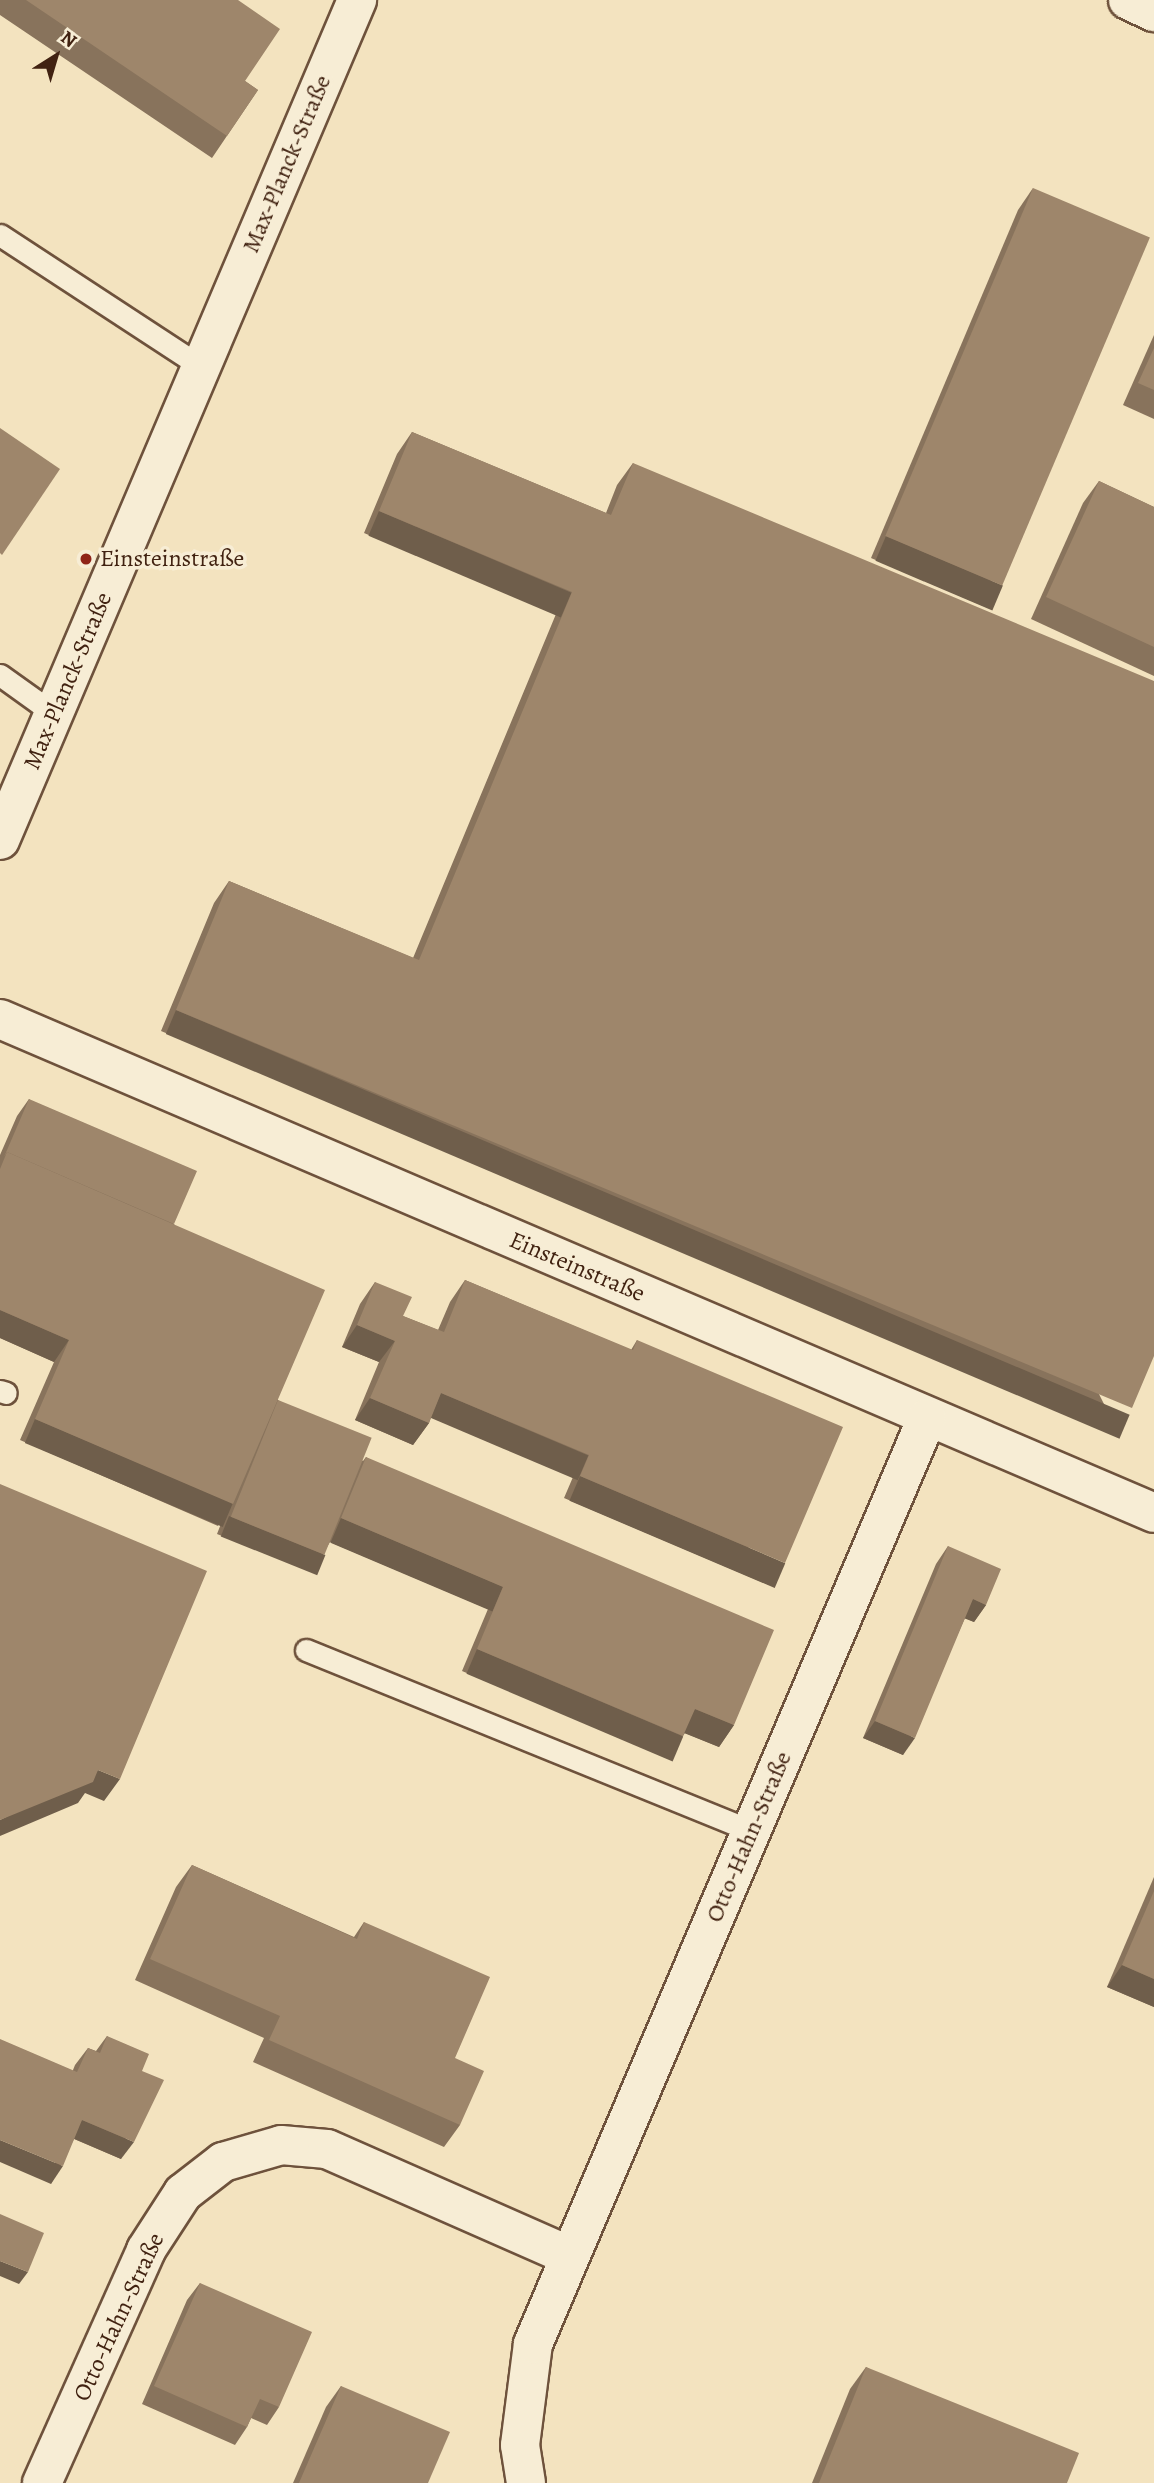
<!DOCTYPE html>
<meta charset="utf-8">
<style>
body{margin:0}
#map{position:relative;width:1154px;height:2483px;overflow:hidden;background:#f3e3bf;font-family:Alegreya,serif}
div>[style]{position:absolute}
.roads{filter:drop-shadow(2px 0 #6e523c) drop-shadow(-2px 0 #6e523c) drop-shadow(0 2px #6e523c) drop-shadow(0 -2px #6e523c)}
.lane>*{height:21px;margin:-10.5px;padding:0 10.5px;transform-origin:10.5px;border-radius:10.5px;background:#f7edd5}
.street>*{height:38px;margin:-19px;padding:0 19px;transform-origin:19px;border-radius:19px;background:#f7edd5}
.wall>*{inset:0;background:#88735c}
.shaded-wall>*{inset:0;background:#6f5e4b;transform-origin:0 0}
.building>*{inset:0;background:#9e866b;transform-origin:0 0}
.dots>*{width:19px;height:19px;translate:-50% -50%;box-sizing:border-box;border:4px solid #f7edd5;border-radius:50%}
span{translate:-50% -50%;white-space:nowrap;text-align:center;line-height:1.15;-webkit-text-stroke:7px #f7edd5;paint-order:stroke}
.street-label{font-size:24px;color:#412211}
.poi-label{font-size:24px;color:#412211}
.left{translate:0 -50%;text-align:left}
.north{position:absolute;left:21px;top:21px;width:70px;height:70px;-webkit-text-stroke:5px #f7edd5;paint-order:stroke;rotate:37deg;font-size:19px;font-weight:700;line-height:28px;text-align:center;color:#412211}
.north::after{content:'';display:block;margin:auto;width:24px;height:32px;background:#412211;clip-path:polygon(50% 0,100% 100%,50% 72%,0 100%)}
</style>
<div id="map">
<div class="roads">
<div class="lane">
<div style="left:0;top:235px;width:241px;rotate:33.2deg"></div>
<div style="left:0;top:675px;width:65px;rotate:35.6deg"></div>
<div style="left:0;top:1391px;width:6px;rotate:18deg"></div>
<div style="left:306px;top:1650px;width:480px;rotate:22.1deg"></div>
</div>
<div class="street">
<div style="left:1128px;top:0;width:29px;rotate:25deg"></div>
<div style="left:0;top:840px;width:913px;rotate:-66.97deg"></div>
<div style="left:0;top:1019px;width:1255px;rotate:23.17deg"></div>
<div style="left:42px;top:2483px;width:255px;rotate:-65.9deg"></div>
<div style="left:146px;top:2250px;width:68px;rotate:-57deg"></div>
<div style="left:183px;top:2193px;width:51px;rotate:-37.8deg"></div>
<div style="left:223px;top:2162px;width:60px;rotate:-16.3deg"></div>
<div style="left:281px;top:2145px;width:46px;rotate:5deg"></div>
<div style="left:327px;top:2149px;width:262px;rotate:23.8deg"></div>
<div style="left:526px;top:2483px;width:38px;rotate:-99deg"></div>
<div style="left:520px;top:2445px;width:102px;rotate:-82.7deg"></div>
<div style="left:533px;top:2344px;width:1006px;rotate:-66.95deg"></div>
</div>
</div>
<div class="wall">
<div style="clip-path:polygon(0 0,238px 0,245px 81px,258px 90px,212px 158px,0 15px)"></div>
<div style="clip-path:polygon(1033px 188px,988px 608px,871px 558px,1018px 210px)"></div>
<div style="clip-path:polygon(1154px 335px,1154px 419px,1123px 405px)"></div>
<div style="clip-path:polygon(412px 432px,606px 513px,617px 485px,633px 463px,1117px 1430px,161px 1031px,214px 903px,229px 881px,413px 958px,556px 614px,364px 533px,397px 454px)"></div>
<div style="clip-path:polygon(1099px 481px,1154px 507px,1154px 676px,1031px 619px,1083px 503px)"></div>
<div style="clip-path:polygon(29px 1099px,174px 1224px,278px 1400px,363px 1461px,366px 1457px,734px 1725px,719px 1747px,685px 1733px,668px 1758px,462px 1671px,488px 1609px,330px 1542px,312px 1572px,217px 1534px,224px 1516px,218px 1526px,20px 1440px,54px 1362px,0 1338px,0 1155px,17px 1116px)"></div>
<div style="clip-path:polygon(465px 1280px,631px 1350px,637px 1340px,769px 1585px,564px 1498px,573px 1477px,431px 1417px,429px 1423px,413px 1445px,355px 1420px,379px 1362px,342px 1347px,360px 1304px,375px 1282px,403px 1316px,438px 1330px,450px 1302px)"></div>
<div style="clip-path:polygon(948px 1546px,986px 1605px,974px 1622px,965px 1618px,903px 1755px,863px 1738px,936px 1564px)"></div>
<div style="clip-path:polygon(192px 1865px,354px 1937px,364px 1922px,455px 2058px,460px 2125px,444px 2147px,253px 2062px,264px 2038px,135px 1980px,176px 1887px)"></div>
<div style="clip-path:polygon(1154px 1877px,1154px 2007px,1107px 1987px)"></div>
<div style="clip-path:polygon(107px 2036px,142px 2071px,121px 2159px,74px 2139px,51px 2184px,73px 2070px,75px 2065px,88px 2048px,96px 2051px)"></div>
<div style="clip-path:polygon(200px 2283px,279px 2407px,267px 2425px,251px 2418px,247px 2427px,235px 2445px,142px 2404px,187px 2300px)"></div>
<div style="clip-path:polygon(866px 2367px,1067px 2483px,812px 2483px,850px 2389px)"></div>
<div style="clip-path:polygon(341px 2386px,428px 2483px,293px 2483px,326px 2407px)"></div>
</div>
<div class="shaded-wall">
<div style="left:379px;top:511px;width:209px;height:27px;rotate:23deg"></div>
<div style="left:886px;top:536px;width:127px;height:27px;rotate:23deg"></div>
<div style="left:176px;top:1010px;width:1036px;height:26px;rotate:23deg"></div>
<div style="clip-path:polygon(0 1310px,69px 1340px,54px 1362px,0 1338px)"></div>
<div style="clip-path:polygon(357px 1325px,395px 1341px,379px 1362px,342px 1347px)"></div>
<div style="left:441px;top:1393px;width:160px;height:27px;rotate:23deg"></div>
<div style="clip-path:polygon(370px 1398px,429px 1423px,413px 1445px,355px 1420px)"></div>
<div style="left:35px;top:1419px;width:215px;height:26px;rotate:23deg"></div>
<div style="left:580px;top:1476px;width:223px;height:27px;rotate:23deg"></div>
<div style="left:229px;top:1516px;width:104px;height:22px;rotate:22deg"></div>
<div style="left:341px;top:1518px;width:176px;height:27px;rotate:23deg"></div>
<div style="clip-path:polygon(973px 1599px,986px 1605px,974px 1622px,961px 1617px)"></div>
<div style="left:477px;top:1649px;width:224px;height:27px;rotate:23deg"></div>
<div style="clip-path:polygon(695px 1709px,734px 1725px,719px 1747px,679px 1731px)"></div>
<div style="clip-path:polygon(875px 1721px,915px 1738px,903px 1755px,863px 1738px)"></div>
<div style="clip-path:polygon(98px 1770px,120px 1779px,104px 1801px,85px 1793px,78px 1803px,0 1836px,0 1820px)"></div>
<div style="clip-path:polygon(1122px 1965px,1154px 1979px,1154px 2007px,1107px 1987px)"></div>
<div style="clip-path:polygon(82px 2120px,134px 2142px,121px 2159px,70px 2137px)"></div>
<div style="clip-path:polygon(0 2140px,63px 2166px,51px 2184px,0 2162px)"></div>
<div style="clip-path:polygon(0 2261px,28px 2272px,19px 2284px,0 2276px)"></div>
</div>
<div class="building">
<div style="clip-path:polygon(26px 0,238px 0,280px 29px,245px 81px,258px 90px,227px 136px)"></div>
<div style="left:1033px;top:188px;width:127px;height:378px;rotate:23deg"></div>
<div style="clip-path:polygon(1154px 348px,1154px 390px,1138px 383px)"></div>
<div style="clip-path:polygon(0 428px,60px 469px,2px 555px,0 553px)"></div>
<div style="clip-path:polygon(412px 432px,611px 515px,633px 463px,1154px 681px,1154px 1356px,1132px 1408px,176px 1010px,229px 881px,419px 960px,572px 592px,379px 511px)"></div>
<div style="clip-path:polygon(1099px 481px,1154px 507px,1154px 647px,1046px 597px)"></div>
<div style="clip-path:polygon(29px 1099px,197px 1171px,174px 1224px,7px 1152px,4px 1157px)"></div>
<div style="clip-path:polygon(7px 1152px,325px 1290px,233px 1504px,35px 1419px,69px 1340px,0 1310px,0 1169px)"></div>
<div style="clip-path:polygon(465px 1280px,633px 1350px,637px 1340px,843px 1427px,785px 1563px,580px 1476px,589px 1455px,441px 1393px,429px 1423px,370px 1398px,395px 1341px,357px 1325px,375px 1282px,412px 1297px,403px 1316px,444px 1332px)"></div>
<div style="left:278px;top:1400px;width:101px;height:126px;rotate:22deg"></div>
<div style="clip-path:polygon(366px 1457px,774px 1630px,734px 1725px,695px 1709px,683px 1736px,477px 1649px,503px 1587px,341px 1518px)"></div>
<div style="clip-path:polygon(0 1484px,207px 1571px,120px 1779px,98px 1770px,93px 1782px,0 1820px)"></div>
<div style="clip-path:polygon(948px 1546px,1001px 1569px,986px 1605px,973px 1599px,915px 1738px,875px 1721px)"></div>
<div style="clip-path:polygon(192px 1865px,357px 1939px,364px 1922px,490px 1977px,455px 2058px,484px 2071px,460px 2125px,269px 2040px,280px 2016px,150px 1959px)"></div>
<div style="clip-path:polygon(1154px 1891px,1154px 1979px,1122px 1965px)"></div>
<div style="clip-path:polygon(107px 2036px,149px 2054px,142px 2071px,164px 2080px,134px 2142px,82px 2120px,63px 2166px,0 2140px,0 2039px,77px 2072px,88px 2048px,100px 2053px)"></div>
<div style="clip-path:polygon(0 2214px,44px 2233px,28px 2272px,0 2261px)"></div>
<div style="clip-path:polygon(200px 2283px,312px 2332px,279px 2407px,260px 2399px,247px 2427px,154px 2386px)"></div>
<div style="clip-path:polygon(866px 2367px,1079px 2453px,1067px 2483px,819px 2483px)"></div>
<div style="clip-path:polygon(341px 2386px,450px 2432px,428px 2483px,299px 2483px)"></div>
</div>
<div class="dots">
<div style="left:86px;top:559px;background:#8f2418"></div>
</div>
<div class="street-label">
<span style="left:287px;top:164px;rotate:-67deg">Max-Planck-Straße</span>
<span style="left:68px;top:681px;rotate:-67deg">Max-Planck-Straße</span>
<span style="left:577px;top:1267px;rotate:23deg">Einsteinstraße</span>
<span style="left:749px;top:1837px;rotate:-67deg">Otto-Hahn-Straße</span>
<span style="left:119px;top:2317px;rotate:-65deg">Otto-Hahn-Straße</span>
</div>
<div class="poi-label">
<span class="left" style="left:100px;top:559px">Einsteinstraße</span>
</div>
<div class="north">N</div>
</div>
